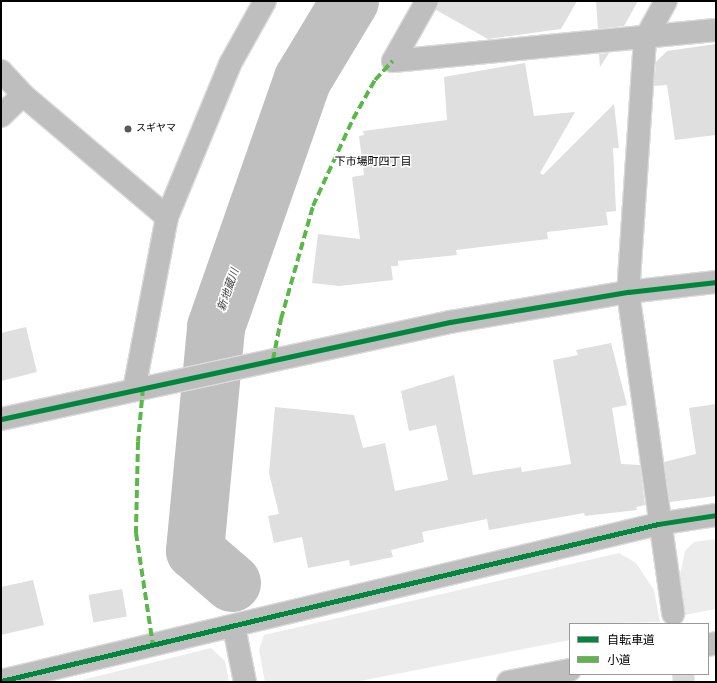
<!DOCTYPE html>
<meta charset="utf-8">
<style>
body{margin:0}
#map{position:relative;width:717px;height:683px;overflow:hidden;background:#fff;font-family:Signika,"Noto Sans JP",sans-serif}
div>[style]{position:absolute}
.green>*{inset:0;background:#ececec}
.river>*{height:58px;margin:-29px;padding:0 29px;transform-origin:29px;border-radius:29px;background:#bfbfbf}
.building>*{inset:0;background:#dfdfdf;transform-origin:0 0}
.minor-tunnel>*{height:22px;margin-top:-11px;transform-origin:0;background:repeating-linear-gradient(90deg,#d9d9d9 0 22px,transparent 0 33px)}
.roads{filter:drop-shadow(1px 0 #dbdbdb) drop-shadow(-1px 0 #dbdbdb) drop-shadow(0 1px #dbdbdb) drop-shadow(0 -1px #dbdbdb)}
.minor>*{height:22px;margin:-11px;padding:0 11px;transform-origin:11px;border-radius:11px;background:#bebebe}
.highway>*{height:22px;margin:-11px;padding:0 11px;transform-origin:11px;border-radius:11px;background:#bebebe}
.quiet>*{height:4px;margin-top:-2px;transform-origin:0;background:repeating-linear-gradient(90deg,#58b947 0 8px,transparent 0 12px)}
.cycleway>*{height:5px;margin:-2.5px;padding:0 2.5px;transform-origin:2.5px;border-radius:2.5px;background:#00873e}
.dots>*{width:11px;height:11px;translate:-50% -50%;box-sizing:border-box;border:2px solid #fff;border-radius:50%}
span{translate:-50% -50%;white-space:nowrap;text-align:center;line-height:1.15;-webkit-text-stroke:3px #fff;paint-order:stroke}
.poi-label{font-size:10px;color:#000}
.left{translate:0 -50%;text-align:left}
.neighbourhood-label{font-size:11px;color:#000}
.water-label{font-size:11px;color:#444;font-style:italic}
.frame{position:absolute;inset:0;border:2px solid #000;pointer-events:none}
.legend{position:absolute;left:569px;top:623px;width:140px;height:52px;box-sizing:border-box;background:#fff;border:1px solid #999;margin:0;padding:5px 7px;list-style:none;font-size:12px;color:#000}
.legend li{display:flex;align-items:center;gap:8px;height:20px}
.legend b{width:20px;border:1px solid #999}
</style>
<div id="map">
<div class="green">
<div style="clip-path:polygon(716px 539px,716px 609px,684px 615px,680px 574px,685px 551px,694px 542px)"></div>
<div style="clip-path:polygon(619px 553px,636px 563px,654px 590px,660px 622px,570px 624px,570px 640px,355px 682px,265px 682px,259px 650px,264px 635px)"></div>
<div style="clip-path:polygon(211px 648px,225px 661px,229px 682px,74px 682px)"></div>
</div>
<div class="river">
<div style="left:232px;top:583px;width:49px;rotate:-139.1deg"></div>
<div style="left:195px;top:551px;width:225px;rotate:-84.6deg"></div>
<div style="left:216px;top:327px;width:263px;rotate:-70.7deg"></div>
<div style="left:303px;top:79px;width:91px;rotate:-58.9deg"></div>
</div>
<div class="building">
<div style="clip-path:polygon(439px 1px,577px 1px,561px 29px,488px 39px,436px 10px)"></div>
<div style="clip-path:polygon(596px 1px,638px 1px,624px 26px,598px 29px)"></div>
<div style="clip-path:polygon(716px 44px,716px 135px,675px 140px,667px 85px,654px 86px,656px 62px,667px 51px)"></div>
<div style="clip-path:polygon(609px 53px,600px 67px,599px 54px)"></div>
<div style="clip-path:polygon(525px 63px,534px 116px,575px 112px,540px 173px,543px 175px,614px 104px,619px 148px,613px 148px,616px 211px,606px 212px,608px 225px,547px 232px,548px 239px,456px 250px,457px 255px,398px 261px,398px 266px,391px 266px,393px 280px,339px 286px,312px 283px,318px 234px,360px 239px,352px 177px,364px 175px,359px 136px,364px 135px,363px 131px,447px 120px,444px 77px)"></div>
<div style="clip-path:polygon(26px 327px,37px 372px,1px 381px,1px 333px)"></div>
<div style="clip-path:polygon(611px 343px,627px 405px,612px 408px,621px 464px,640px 465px,645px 505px,636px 507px,637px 510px,585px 516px,584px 513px,489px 530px,487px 519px,422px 532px,424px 542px,391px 550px,393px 557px,350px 566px,349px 560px,308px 568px,302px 537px,274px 543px,268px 516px,279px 514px,269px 473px,275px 407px,354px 415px,363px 448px,385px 443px,395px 491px,448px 480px,436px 425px,409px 431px,401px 391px,454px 375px,473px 475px,521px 467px,522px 472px,571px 464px,553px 360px,578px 355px,576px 350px)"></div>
<div style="clip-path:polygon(716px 404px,716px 496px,670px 502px,664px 462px,696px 454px,689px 408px)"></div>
<div style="clip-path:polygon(33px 580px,44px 625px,1px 635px,1px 587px)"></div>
<div style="left:122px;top:589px;width:28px;height:34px;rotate:80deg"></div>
</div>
<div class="minor-tunnel">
<div style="left:683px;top:674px;width:8px;rotate:83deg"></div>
</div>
<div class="roads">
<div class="minor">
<div style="left:666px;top:1px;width:43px;rotate:118.9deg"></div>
<div style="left:645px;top:39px;width:254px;rotate:93.8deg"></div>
<div style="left:628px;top:292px;width:325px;rotate:82deg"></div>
<div style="left:393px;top:61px;width:324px;rotate:-5.5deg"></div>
<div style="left:393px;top:61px;width:69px;rotate:-60.5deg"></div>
<div style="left:1px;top:71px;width:33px;rotate:47deg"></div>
<div style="left:23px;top:95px;width:189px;rotate:40.3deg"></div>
<div style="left:1px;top:116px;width:30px;rotate:-44deg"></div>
<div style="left:134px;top:390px;width:176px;rotate:-79.2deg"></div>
<div style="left:167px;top:217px;width:165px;rotate:-67.6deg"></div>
<div style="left:230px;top:64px;width:72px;rotate:-60.9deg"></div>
<div style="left:1px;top:419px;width:459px;rotate:-12.2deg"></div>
<div style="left:450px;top:322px;width:181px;rotate:-9.6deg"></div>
<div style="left:628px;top:292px;width:89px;rotate:-6.5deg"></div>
<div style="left:234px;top:627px;width:56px;rotate:78.7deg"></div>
<div style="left:1px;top:681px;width:675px;rotate:-13.44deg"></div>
<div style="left:658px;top:524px;width:59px;rotate:-8.8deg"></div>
</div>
<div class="highway">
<div style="left:708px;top:645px;width:8px;rotate:-14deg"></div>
<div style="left:508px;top:682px;width:63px;rotate:-11deg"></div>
</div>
</div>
<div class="quiet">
<div style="left:273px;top:360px;width:42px;rotate:-79deg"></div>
<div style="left:281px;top:319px;width:117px;rotate:-74.2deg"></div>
<div style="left:313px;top:206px;width:96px;rotate:-65.3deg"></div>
<div style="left:353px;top:119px;width:45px;rotate:-60.6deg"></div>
<div style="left:375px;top:80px;width:26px;rotate:-47deg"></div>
<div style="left:143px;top:388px;width:54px;rotate:95.3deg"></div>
<div style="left:138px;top:442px;width:91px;rotate:91.3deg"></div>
<div style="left:136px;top:533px;width:113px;rotate:81.4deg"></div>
</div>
<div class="cycleway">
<div style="left:1px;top:419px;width:459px;rotate:-12.2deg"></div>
<div style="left:450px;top:322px;width:181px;rotate:-9.6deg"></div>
<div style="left:628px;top:292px;width:89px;rotate:-6.5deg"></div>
<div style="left:1px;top:681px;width:675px;rotate:-13.44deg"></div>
<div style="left:658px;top:524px;width:59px;rotate:-8.8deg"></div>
</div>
<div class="dots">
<div style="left:128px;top:129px;background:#595959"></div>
</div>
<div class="poi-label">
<span class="left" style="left:136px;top:129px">スギヤマ</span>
</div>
<div class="neighbourhood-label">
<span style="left:373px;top:162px">下市場町四丁目</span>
</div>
<div class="water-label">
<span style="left:229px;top:290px;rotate:-71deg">新地蔵川</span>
</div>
<div class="frame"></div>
<ul class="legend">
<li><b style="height:5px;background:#00873e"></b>自転車道</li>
<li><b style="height:5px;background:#58b947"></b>小道</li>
</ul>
</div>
